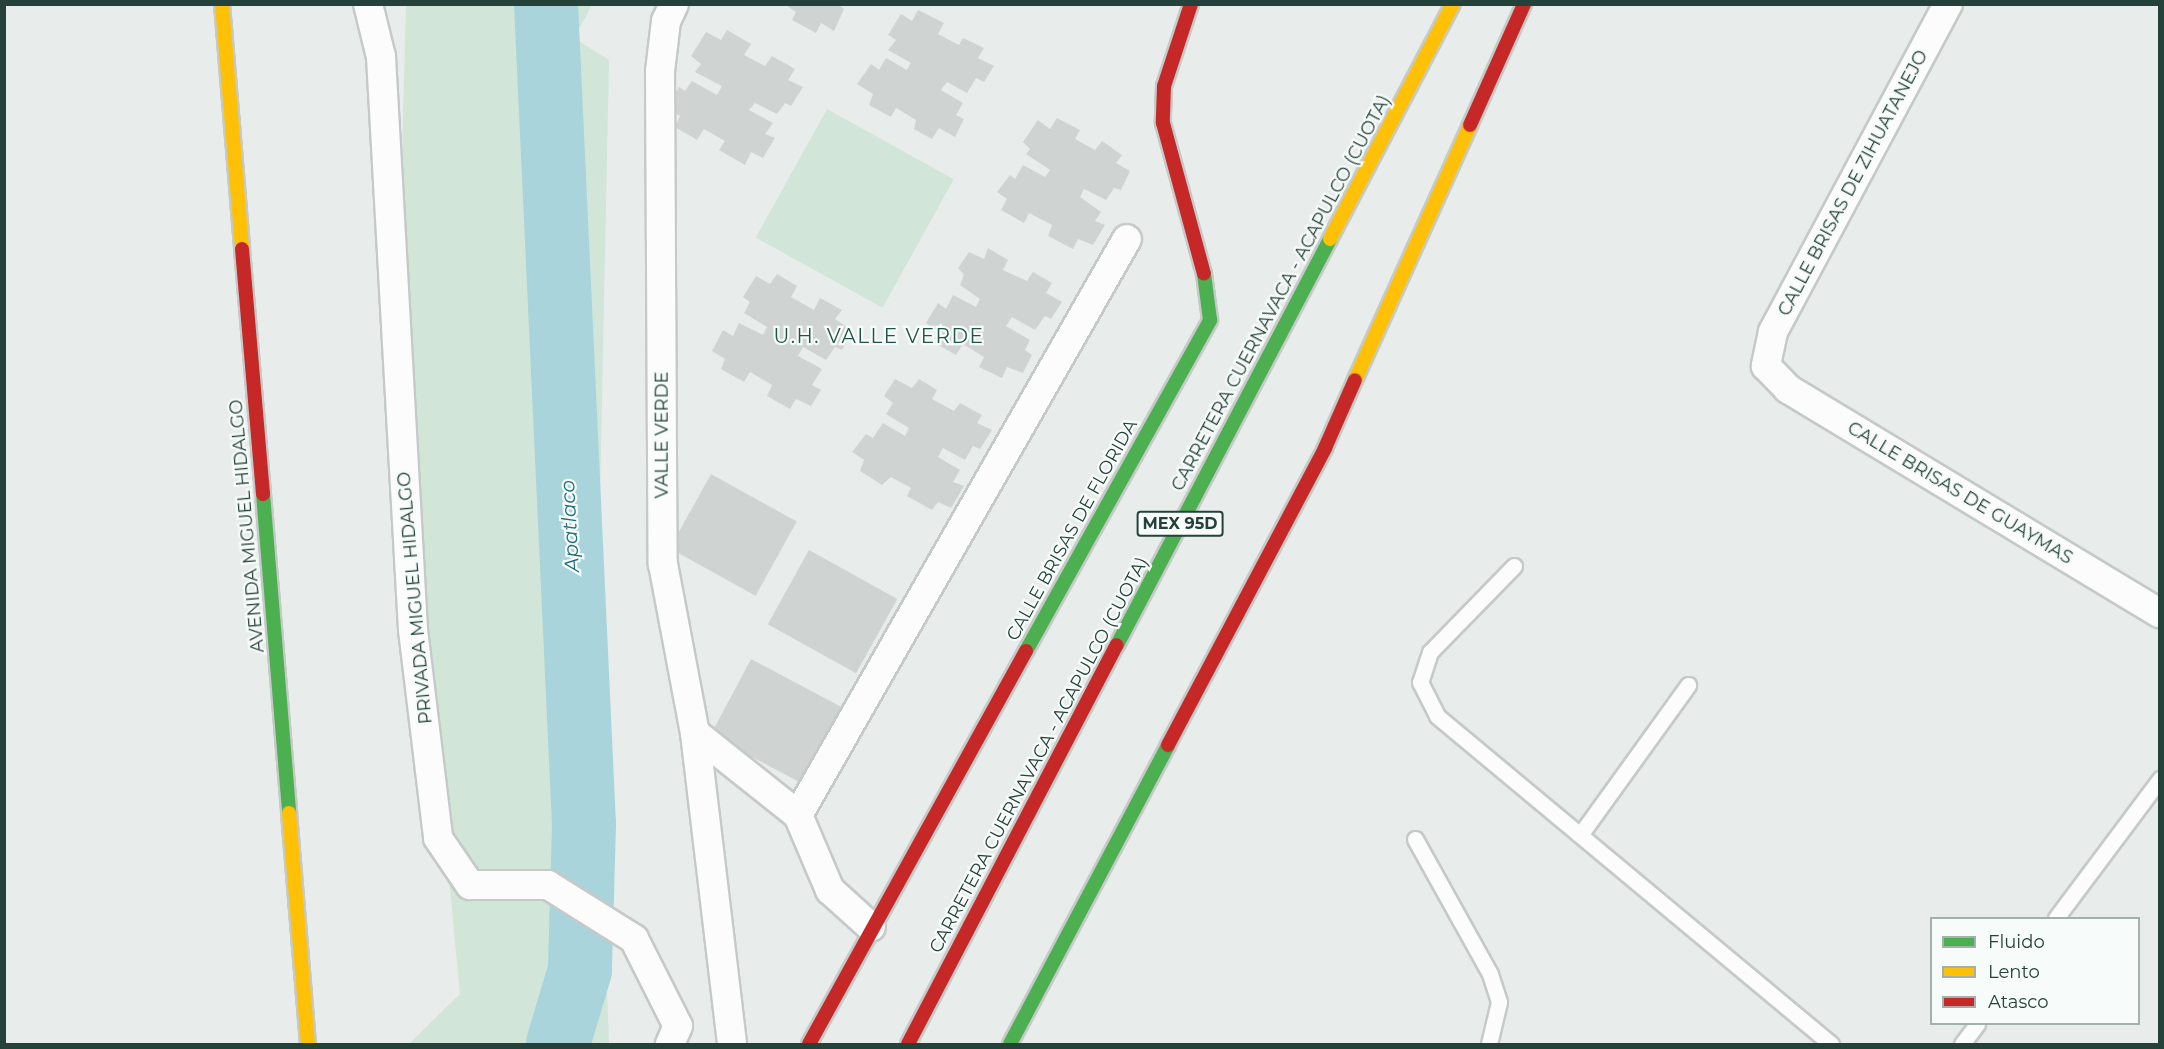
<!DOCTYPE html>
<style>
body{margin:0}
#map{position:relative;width:2164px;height:1049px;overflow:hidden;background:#e8edeb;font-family:Montserrat,sans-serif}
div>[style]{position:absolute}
.green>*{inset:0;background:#d1e6d8;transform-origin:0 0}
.river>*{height:64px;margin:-32px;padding:0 32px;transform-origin:32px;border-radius:32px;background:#a9d4db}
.building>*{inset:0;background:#cfd4d2;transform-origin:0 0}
.roads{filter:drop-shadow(2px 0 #c5cac8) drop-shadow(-2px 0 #c5cac8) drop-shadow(0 2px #c5cac8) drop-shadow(0 -2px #c5cac8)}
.lane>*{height:15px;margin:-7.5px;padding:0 7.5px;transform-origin:7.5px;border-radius:7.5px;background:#fcfcfc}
.street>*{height:28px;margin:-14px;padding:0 14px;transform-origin:14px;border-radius:14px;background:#fcfcfc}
.fast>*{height:14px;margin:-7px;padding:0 7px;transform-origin:7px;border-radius:7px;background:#4caf50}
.slow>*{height:14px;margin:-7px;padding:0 7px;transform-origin:7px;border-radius:7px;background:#ffc107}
.jam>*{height:14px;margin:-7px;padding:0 7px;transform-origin:7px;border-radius:7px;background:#c62828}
span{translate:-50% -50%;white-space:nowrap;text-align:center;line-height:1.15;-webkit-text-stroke:4.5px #f7fbf9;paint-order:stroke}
.shield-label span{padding:2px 4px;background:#f7fbf9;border:2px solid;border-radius:4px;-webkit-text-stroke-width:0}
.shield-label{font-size:16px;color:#24423a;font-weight:700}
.street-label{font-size:18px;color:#24423a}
.neighbourhood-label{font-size:20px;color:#1f5548;letter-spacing:1.5px}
.water-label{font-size:20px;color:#1c6f80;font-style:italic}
.frame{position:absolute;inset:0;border:6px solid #24423a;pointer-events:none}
.legend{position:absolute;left:1930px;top:917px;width:210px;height:108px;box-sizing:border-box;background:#f7fbf9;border:2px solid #a3b1ad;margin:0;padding:8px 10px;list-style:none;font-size:18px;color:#24423a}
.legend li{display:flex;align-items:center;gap:12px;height:30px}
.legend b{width:30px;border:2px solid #a3b1ad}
</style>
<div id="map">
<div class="green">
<div style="clip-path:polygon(406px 5px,592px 5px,574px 38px,609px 60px,596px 695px,609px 1044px,409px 1044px,460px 994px,397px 335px)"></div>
<div style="left:827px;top:109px;width:145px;height:147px;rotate:29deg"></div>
</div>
<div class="river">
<div style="left:546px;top:4px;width:821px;rotate:87.35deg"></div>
<div style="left:584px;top:824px;width:146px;rotate:91.6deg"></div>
<div style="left:580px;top:970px;width:77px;rotate:106.6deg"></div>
</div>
<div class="building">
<div style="clip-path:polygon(784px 4px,838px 4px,844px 9px,834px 31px,821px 23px,816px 33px,792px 20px,796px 12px)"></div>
<div style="clip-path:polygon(918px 10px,944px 23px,938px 34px,959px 45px,963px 38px,984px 48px,978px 58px,994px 66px,984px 82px,976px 78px,967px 93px,947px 82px,941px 90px,963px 103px,956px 115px,964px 119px,955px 137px,939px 128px,932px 139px,914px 129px,916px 120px,896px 108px,891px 117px,869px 105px,873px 94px,857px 84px,871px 64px,879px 70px,886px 58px,907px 70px,911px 63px,888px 50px,896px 40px,888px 35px,901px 14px,912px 21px)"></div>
<div style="clip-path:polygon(727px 30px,751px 44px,744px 55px,765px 66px,772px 56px,795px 69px,788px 80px,803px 87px,791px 106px,785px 103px,777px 114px,755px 103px,749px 110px,773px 123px,765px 134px,775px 138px,763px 158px,751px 152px,745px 165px,719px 150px,725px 141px,704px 129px,697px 140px,675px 127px,680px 116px,667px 108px,679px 87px,685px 91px,692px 81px,717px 95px,722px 86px,695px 72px,701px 64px,691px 56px,706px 32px,721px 40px)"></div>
<div style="clip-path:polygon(1057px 118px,1080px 130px,1075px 139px,1095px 150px,1102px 141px,1122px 155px,1116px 163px,1130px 171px,1121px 190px,1114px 188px,1106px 200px,1084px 189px,1080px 197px,1101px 212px,1095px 221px,1105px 225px,1093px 245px,1078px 239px,1073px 249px,1048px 236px,1052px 225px,1029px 213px,1024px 223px,1001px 210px,1007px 199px,997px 192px,1010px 175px,1015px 179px,1023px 165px,1045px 177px,1050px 170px,1026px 154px,1030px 149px,1023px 142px,1038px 120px,1050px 129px)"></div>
<div style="clip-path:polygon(988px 248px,1008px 260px,1003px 270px,1027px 281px,1033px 272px,1052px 283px,1046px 293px,1062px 302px,1051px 319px,1045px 316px,1035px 330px,1012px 317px,1006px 326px,1030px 340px,1025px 350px,1032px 355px,1023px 373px,1007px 367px,1002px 378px,979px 367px,984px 357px,963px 344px,956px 355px,933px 342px,938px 332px,926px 323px,938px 303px,946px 309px,953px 295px,976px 307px,980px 299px,960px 285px,964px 275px,958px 268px,969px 252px,984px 259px)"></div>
<div style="clip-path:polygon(777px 274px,797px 286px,791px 297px,814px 310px,820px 298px,842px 310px,835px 319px,853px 331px,842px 350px,835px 347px,826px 360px,803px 347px,798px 356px,822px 369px,812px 385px,821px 390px,811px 406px,796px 399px,790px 409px,767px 396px,772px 385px,750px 372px,744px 382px,721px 369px,725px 359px,712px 351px,723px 330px,733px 336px,739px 323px,763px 335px,767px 327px,744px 313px,750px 302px,743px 297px,756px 276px,770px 284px)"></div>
<div style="clip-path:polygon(895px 379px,912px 388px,919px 379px,937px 390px,932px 399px,954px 411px,960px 403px,982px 415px,977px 423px,992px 430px,980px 449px,973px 446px,965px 460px,943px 448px,938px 457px,960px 470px,953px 482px,964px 486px,951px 508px,938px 502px,932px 510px,907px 496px,911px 488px,891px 477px,882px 485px,860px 471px,864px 460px,852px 452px,866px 434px,873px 438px,883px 423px,905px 436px,909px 428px,886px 414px,893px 403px,884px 396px)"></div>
<div style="left:711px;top:474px;width:98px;height:85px;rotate:29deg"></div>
<div style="left:809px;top:550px;width:101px;height:85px;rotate:29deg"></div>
<div style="left:751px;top:659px;width:103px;height:86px;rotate:28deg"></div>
</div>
<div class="roads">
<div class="lane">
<div style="left:1514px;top:566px;width:120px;rotate:134.3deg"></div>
<div style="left:1430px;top:652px;width:32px;rotate:108deg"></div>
<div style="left:1420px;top:682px;width:38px;rotate:63deg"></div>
<div style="left:1437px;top:716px;width:513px;rotate:39.78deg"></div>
<div style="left:1580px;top:835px;width:185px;rotate:-54.2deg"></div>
<div style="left:1415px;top:839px;width:154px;rotate:60.9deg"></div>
<div style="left:1490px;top:974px;width:29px;rotate:72deg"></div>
<div style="left:1499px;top:1002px;width:43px;rotate:103.4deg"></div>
<div style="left:2056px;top:918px;width:174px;rotate:-53.2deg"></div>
<div style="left:1962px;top:1044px;width:25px;rotate:-53deg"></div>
</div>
<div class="street">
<div style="left:368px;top:4px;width:55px;rotate:76.2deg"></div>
<div style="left:381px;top:57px;width:574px;rotate:86.8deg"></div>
<div style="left:413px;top:630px;width:209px;rotate:83.1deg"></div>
<div style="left:438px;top:838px;width:57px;rotate:55.8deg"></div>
<div style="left:470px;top:885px;width:78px"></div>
<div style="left:548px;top:885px;width:102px;rotate:32.1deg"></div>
<div style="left:634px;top:939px;width:97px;rotate:63.2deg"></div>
<div style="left:678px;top:1026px;width:20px;rotate:114deg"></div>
<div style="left:674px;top:4px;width:19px;rotate:115deg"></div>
<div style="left:666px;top:21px;width:50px;rotate:96.8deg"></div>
<div style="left:660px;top:71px;width:493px;rotate:89.7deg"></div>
<div style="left:663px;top:564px;width:172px;rotate:79.3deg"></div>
<div style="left:695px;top:733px;width:313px;rotate:83.2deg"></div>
<div style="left:1948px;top:4px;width:372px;rotate:118.1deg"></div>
<div style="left:1773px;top:332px;width:35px;rotate:102deg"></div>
<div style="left:1766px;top:366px;width:32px;rotate:46deg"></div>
<div style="left:1788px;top:389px;width:434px;rotate:31.1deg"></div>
<div style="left:695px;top:733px;width:132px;rotate:38.5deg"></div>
<div style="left:798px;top:815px;width:82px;rotate:66.9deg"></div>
<div style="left:830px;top:890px;width:55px;rotate:42.1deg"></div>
<div style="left:798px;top:815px;width:663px;rotate:-60.27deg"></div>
</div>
<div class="fast">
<div style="left:263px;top:494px;width:320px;rotate:85.3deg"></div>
<div style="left:1117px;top:645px;width:458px;rotate:-62.3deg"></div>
<div style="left:1026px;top:651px;width:379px;rotate:-60.9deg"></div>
<div style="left:1210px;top:320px;width:46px;rotate:-97.4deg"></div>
<div style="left:1010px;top:1044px;width:338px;rotate:-62.1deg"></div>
</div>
<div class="slow">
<div style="left:222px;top:4px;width:246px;rotate:85.3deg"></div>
<div style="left:1330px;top:239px;width:265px;rotate:-62.4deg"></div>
<div style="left:1355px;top:380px;width:280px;rotate:-65.7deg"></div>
<div style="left:289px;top:813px;width:232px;rotate:85.3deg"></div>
</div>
<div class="jam">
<div style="left:1191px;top:4px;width:86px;rotate:108.2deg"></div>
<div style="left:1164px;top:86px;width:37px;rotate:92deg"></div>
<div style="left:1163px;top:123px;width:156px;rotate:74.8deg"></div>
<div style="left:1470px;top:125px;width:133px;rotate:-65.9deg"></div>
<div style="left:242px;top:249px;width:246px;rotate:85.1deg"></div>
<div style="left:1168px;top:745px;width:336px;rotate:-62.1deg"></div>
<div style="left:1325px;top:448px;width:74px;rotate:-66.2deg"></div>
<div style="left:809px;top:1044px;width:449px;rotate:-61.1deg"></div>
<div style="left:908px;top:1044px;width:450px;rotate:-62.4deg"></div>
</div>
</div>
<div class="shield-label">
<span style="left:1180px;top:524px">MEX 95D</span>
</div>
<div class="street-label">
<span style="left:1853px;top:183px;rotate:-62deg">CALLE BRISAS DE ZIHUATANEJO</span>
<span style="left:1281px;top:293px;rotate:-62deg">CARRETERA CUERNAVACA - ACAPULCO (CUOTA)</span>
<span style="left:662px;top:435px;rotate:-90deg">VALLE VERDE</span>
<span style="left:1960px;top:493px;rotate:31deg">CALLE BRISAS DE GUAYMAS</span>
<span style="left:247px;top:526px;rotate:-95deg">AVENIDA MIGUEL HIDALGO</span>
<span style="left:1072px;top:530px;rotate:-61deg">CALLE BRISAS DE FLORIDA</span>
<span style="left:415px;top:598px;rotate:-95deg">PRIVADA MIGUEL HIDALGO</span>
<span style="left:1039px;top:755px;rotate:-62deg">CARRETERA CUERNAVACA - ACAPULCO (CUOTA)</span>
</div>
<div class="neighbourhood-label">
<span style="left:879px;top:336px">U.H. VALLE VERDE</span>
</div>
<div class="water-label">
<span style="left:570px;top:526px;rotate:-93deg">Apatlaco</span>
</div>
<div class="frame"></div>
<ul class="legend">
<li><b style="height:8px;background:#4caf50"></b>Fluido</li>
<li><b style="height:8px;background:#ffc107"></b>Lento</li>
<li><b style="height:8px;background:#c62828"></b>Atasco</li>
</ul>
</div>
